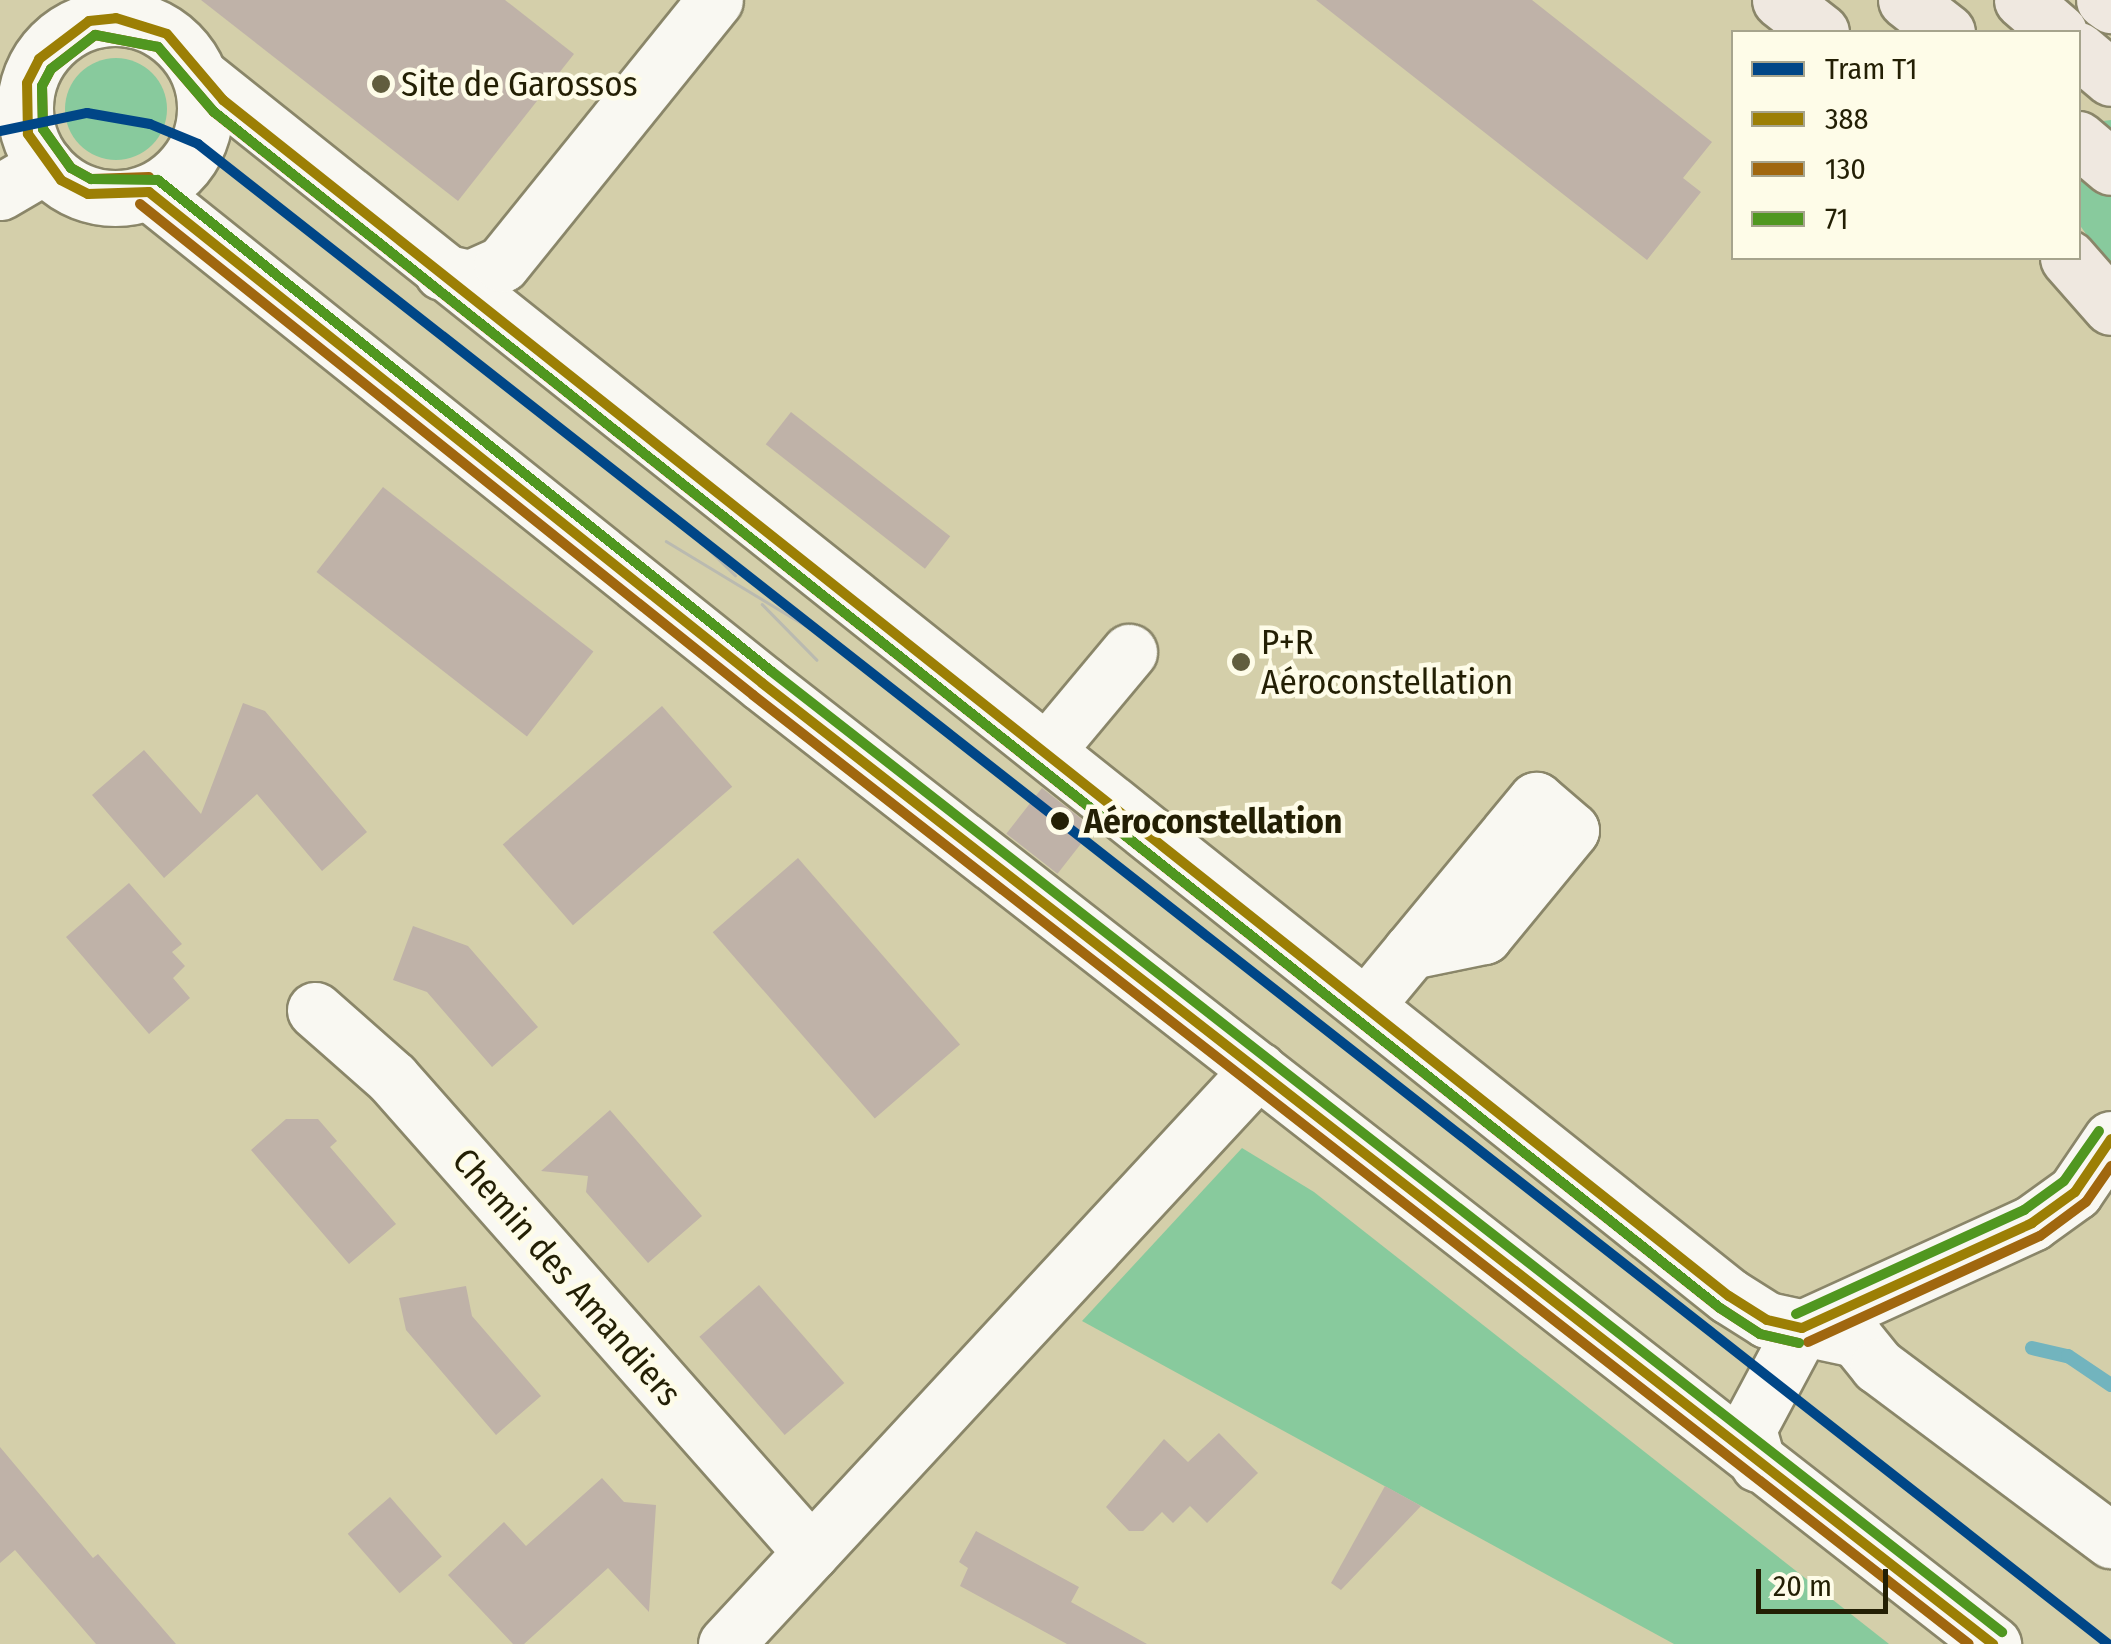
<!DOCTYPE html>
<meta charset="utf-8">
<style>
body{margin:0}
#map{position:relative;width:2111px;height:1644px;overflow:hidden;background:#d4cfaa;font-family:"Fira Sans Condensed",sans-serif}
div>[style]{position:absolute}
.green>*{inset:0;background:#88ca9d}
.round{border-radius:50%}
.stream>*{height:14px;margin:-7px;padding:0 7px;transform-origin:7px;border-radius:7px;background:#72b4be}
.building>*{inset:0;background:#bfb2a8;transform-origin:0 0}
.roads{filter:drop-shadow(2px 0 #8a8669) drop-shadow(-2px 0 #8a8669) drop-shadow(0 2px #8a8669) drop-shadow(0 -2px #8a8669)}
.minor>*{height:55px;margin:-27.5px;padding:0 27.5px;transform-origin:27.5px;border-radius:27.5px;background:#f9f8f2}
.minor>.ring{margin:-27.5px;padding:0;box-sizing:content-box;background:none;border:55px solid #f9f8f2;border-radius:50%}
.highway>*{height:55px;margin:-27.5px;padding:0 27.5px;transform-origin:27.5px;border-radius:27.5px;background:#efe8e0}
.tram>*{height:2.5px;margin:-1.25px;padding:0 1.25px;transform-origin:1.25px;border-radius:1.25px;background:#babab0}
.bus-1>*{height:10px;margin:-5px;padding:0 5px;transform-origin:5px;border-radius:5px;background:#9c7f05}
.bus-2>*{height:10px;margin:-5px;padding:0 5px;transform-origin:5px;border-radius:5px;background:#a0670f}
.bus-3>*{height:10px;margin:-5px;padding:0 5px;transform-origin:5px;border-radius:5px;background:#509720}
.tram-1>*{height:10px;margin:-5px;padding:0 5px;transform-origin:5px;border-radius:5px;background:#004687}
.dots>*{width:28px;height:28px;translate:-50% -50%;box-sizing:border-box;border:5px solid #fefce8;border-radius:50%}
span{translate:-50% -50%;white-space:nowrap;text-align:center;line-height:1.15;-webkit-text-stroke:9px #fefce8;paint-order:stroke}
.poi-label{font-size:35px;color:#231f04}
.left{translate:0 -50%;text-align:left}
.stop-label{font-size:35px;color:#231f04;font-weight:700}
.street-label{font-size:35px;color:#231f04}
.legend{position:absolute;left:1731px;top:30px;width:350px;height:230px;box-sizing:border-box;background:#fefce8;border:2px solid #a6a48d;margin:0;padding:12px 18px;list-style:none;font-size:30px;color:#231f04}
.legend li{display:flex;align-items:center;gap:20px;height:50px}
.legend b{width:50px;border:2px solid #a6a48d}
.scale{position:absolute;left:1756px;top:1569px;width:132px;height:45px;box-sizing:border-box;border:5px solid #231f04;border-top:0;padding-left:12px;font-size:30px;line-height:35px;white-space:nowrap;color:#231f04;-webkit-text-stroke:8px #fefce8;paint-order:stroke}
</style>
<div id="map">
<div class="green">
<div class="round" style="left:65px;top:58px;width:102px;height:102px"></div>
<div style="clip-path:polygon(2111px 120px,2111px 270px,2079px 224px,2078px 124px)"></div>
<div style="clip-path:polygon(1242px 1148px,1314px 1192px,1889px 1644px,1674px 1644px,1082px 1321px)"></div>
</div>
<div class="stream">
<div style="left:2032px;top:1348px;width:37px;rotate:13deg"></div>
<div style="left:2068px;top:1356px;width:52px;rotate:34deg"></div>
</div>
<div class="building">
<div style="clip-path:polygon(201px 0,505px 0,574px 54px,458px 201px)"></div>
<div style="clip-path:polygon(1316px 0,1532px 0,1712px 142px,1683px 178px,1701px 192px,1647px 260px)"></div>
<div style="left:791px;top:412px;width:202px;height:41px;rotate:38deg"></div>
<div style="left:383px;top:487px;width:267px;height:108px;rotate:38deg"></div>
<div style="clip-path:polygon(243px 703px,265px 711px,367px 832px,322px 871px,257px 794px,164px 878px,92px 795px,144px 750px,201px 814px)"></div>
<div style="left:662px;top:706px;width:107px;height:211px;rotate:49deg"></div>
<div style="left:1042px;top:788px;width:65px;height:58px;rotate:38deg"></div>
<div style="left:798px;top:858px;width:247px;height:113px;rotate:49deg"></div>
<div style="clip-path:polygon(129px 883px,182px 944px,172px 952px,185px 966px,173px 978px,190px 998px,149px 1034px,66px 937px)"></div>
<div style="clip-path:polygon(413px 926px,468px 946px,538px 1027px,492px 1067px,427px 992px,393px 980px)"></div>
<div style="clip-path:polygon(610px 1110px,702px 1216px,648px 1263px,586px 1192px,588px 1176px,541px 1171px)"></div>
<div style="clip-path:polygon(286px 1119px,318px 1119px,337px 1141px,330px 1147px,396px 1224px,349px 1264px,251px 1150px)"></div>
<div style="left:759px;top:1285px;width:130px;height:79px;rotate:49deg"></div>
<div style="clip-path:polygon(466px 1286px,472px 1316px,541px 1396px,496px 1435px,406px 1330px,399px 1298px)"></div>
<div style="clip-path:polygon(1219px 1433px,1258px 1473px,1207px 1523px,1190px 1506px,1173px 1523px,1162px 1512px,1143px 1531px,1129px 1531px,1106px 1507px,1164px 1439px,1188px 1462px)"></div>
<div style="clip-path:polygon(0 1447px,93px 1558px,98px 1554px,176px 1644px,96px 1644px,15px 1550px,0 1563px)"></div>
<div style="clip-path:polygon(602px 1478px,624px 1502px,656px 1505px,649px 1612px,608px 1568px,524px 1644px,513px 1644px,448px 1575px,504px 1522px,526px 1546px)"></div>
<div style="clip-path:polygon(1385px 1486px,1421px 1506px,1341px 1590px,1331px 1583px)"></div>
<div style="left:390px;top:1497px;width:79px;height:56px;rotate:49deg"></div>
<div style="clip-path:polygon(976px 1531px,1079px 1587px,1071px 1602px,1147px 1644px,1067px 1644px,960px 1586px,968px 1568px,959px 1562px)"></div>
</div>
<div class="roads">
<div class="minor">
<div class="ring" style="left:25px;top:18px;width:125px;height:125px"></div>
<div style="left:200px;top:76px;width:1956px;rotate:38.59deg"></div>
<div style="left:1729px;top:1296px;width:45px;rotate:32.3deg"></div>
<div style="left:1767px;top:1320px;width:91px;rotate:12.1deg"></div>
<div style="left:1856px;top:1339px;width:35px;rotate:51deg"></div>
<div style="left:1878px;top:1366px;width:291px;rotate:36.8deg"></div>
<div style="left:0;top:192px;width:53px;rotate:-30.4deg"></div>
<div style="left:149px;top:192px;width:785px;rotate:38.69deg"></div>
<div style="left:762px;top:683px;width:1562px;rotate:37.98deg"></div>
<div style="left:442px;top:272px;width:29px;rotate:12deg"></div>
<div style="left:470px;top:278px;width:35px;rotate:-24deg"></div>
<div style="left:502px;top:264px;width:339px;rotate:-51.1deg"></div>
<div style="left:1047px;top:750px;width:128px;rotate:-50.1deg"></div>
<div style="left:1367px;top:1004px;width:265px;rotate:-50.4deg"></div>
<div style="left:1536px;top:800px;width:46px;rotate:40.6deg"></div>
<div style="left:1571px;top:830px;width:137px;rotate:129.4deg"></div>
<div style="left:1484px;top:936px;width:75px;rotate:168.4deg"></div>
<div style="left:315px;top:1010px;width:103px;rotate:41.4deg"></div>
<div style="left:392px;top:1078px;width:633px;rotate:48.52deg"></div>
<div style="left:1758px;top:1464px;width:36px;rotate:-106deg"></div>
<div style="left:1748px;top:1429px;width:115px;rotate:-61.9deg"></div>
<div style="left:1802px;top:1328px;width:253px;rotate:-24.5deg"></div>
<div style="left:2032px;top:1223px;width:53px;rotate:-35.8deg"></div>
<div style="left:2075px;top:1192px;width:64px;rotate:-55.8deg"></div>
<div style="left:726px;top:1644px;width:783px;rotate:-47.17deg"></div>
</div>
<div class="highway">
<div style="left:1780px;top:0;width:52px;rotate:38deg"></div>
<div style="left:1906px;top:0;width:52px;rotate:38deg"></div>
<div style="left:2022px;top:0;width:49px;rotate:40.9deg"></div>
<div style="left:2104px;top:0;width:9px;rotate:36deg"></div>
<div style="left:2078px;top:50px;width:43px;rotate:40.3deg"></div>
<div style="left:2078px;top:139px;width:43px;rotate:40.3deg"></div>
<div style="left:2068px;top:258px;width:65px;rotate:48.7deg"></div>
</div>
</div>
<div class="tram">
<div style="left:681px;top:522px;width:76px;rotate:44.5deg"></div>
<div style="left:666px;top:541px;width:195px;rotate:31.2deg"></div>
<div style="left:762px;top:604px;width:78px;rotate:45.5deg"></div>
</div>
<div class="bus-1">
<div style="left:149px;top:192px;width:61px;rotate:178.1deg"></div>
<div style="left:88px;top:194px;width:30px;rotate:-153deg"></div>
<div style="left:61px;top:180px;width:57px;rotate:-125.7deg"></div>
<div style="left:28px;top:134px;width:51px;rotate:-91.1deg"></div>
<div style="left:27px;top:83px;width:27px;rotate:-63deg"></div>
<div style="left:39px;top:59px;width:63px;rotate:-37.2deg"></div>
<div style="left:89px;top:21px;width:27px;rotate:-6deg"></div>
<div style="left:116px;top:18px;width:53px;rotate:17.4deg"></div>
<div style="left:167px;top:34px;width:87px;rotate:49.7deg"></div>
<div style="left:223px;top:100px;width:1923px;rotate:38.46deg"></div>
<div style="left:1729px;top:1296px;width:45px;rotate:32.3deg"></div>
<div style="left:1767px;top:1320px;width:36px;rotate:13deg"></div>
<div style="left:149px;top:192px;width:785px;rotate:38.69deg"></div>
<div style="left:762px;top:683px;width:1562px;rotate:37.98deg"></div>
<div style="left:1802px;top:1328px;width:253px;rotate:-24.5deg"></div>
<div style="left:2032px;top:1223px;width:53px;rotate:-35.8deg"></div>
<div style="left:2075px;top:1192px;width:64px;rotate:-55.8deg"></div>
</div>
<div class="bus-2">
<div style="left:149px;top:177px;width:58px;rotate:178deg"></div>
<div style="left:91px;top:179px;width:23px;rotate:-151deg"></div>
<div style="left:71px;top:168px;width:48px;rotate:-125.7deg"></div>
<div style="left:43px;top:129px;width:43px;rotate:-91.3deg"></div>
<div style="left:42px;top:86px;width:19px;rotate:-62deg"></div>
<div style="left:51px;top:69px;width:56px;rotate:-37.7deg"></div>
<div style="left:95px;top:35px;width:64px;rotate:10.8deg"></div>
<div style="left:158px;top:47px;width:86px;rotate:49.3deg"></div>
<div style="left:214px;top:112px;width:1923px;rotate:38.46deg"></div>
<div style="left:1720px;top:1308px;width:48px;rotate:33deg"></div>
<div style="left:1760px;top:1334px;width:40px;rotate:13deg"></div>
<div style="left:140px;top:204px;width:785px;rotate:38.69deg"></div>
<div style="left:753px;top:695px;width:1542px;rotate:37.97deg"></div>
<div style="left:1808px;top:1342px;width:255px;rotate:-24.6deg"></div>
<div style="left:2040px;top:1236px;width:57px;rotate:-36.5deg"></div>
<div style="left:2086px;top:1202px;width:44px;rotate:-55.2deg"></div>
</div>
<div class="bus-3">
<div style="left:1796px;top:1314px;width:251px;rotate:-24.5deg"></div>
<div style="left:2024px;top:1210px;width:49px;rotate:-35.9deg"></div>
<div style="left:2064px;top:1181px;width:61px;rotate:-55deg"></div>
<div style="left:1799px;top:1343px;width:40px;rotate:-167deg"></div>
<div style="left:1760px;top:1334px;width:48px;rotate:-147deg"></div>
<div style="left:1720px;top:1308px;width:1923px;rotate:-141.54deg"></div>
<div style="left:214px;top:112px;width:86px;rotate:-130.7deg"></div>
<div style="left:158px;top:47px;width:64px;rotate:-169.2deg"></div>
<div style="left:95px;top:35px;width:56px;rotate:142.3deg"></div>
<div style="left:51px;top:69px;width:19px;rotate:118deg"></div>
<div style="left:42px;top:86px;width:43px;rotate:88.7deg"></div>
<div style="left:43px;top:129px;width:48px;rotate:54.3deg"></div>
<div style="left:71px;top:168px;width:23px;rotate:29deg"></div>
<div style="left:91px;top:179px;width:67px;rotate:0.9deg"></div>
<div style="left:158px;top:180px;width:785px;rotate:38.69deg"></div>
<div style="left:771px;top:671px;width:1562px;rotate:37.98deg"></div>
</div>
<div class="tram-1">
<div style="left:0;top:131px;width:89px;rotate:-11.7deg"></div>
<div style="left:87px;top:113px;width:64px;rotate:9.9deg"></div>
<div style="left:150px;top:124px;width:52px;rotate:22.6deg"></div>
<div style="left:198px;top:144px;width:2429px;rotate:38.14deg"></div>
</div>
<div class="dots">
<div style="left:381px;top:84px;background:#615d3e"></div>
<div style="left:1241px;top:662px;background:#615d3e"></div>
<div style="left:1060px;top:821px;background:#231f04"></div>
</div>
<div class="poi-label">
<span class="left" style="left:401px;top:84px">Site de Garossos</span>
<span class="left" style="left:1261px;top:662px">P+R<br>Aéroconstellation</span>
</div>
<div class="stop-label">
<span class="left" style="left:1084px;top:821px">Aéroconstellation</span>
</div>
<div class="street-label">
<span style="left:567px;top:1277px;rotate:49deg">Chemin des Amandiers</span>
</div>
<ul class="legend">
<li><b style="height:12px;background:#004687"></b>Tram T1</li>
<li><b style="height:12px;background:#9c7f05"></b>388</li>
<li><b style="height:12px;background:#a0670f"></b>130</li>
<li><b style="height:12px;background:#509720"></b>71</li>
</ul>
<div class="scale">20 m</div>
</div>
